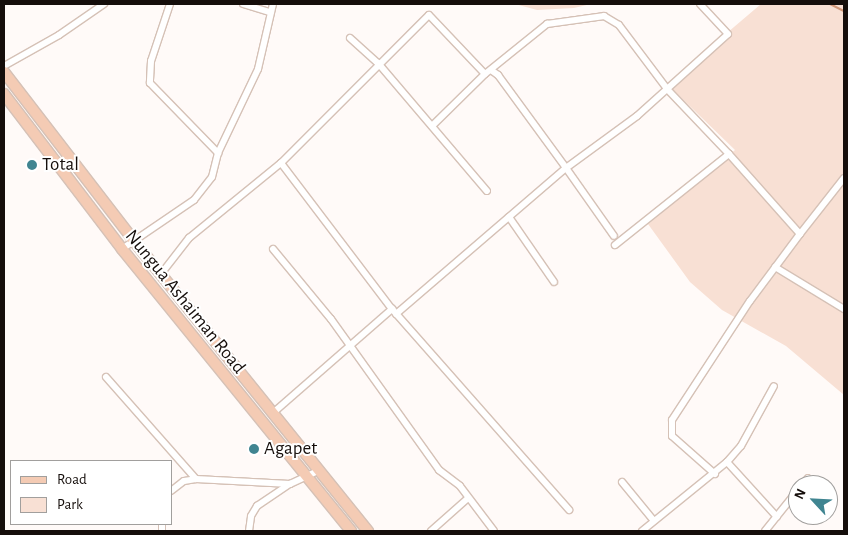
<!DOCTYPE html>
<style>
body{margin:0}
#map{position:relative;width:848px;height:535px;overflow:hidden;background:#fffaf8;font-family:"Alegreya Sans",sans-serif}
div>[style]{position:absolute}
.green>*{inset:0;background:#f8e0d4}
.stream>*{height:2px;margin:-1px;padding:0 1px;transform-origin:1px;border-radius:1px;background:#d19778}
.roads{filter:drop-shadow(1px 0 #d5c1b6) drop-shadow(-1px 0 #d5c1b6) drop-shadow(0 1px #d5c1b6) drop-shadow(0 -1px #d5c1b6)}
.street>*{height:6px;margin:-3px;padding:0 3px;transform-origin:3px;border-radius:3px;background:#fff}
.primary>*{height:10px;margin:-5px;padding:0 5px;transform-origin:5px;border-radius:5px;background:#f4cbb4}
.dots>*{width:14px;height:14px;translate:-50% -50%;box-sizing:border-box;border:2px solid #fff;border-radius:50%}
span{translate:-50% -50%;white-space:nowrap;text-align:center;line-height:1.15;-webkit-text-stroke:4px #fff;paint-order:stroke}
.poi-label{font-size:19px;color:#150e0b}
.left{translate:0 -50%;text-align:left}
.street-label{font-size:19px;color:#150e0b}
.frame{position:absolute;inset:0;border:5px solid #150e0b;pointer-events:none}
.legend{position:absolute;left:10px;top:460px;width:162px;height:65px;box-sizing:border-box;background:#fff;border:1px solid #a19f9d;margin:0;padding:6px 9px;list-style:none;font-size:15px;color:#150e0b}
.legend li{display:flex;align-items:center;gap:10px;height:25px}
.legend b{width:25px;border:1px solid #a19f9d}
.north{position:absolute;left:788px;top:475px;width:50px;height:50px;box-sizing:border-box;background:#fff;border:1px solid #a19f9d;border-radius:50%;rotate:295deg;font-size:14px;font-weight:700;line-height:20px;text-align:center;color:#150e0b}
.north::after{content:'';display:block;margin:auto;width:18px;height:22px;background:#408591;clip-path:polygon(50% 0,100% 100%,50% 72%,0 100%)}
</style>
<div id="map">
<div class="green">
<div style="clip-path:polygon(515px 4px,591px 4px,574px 8px,537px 10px)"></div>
<div style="clip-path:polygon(761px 4px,844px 4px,844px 395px,786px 346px,722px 310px,690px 282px,648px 224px,735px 150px,667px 84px)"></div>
</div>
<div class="stream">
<div style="left:830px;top:4px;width:16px;rotate:27deg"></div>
</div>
<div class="roads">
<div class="street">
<div style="left:170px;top:4px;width:60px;rotate:108.4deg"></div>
<div style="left:151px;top:61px;width:22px;rotate:93deg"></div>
<div style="left:150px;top:83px;width:98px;rotate:45.8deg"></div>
<div style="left:243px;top:4px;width:28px;rotate:17deg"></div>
<div style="left:350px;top:38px;width:38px;rotate:42deg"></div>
<div style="left:378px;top:63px;width:168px;rotate:49.6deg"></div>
<div style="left:4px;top:66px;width:63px;rotate:-29.4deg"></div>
<div style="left:59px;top:35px;width:55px;rotate:-34.6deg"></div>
<div style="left:491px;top:70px;width:9px;rotate:36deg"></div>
<div style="left:498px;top:75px;width:115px;rotate:53.8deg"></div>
<div style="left:566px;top:168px;width:88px;rotate:-36.2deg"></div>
<div style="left:637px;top:116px;width:122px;rotate:-42deg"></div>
<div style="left:728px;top:34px;width:41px;rotate:-133deg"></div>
<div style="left:432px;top:126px;width:74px;rotate:-44.5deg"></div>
<div style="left:485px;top:74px;width:80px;rotate:-38.9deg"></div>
<div style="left:547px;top:24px;width:58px;rotate:-8deg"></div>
<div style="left:604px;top:16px;width:17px;rotate:31deg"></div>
<div style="left:619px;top:25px;width:81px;rotate:53deg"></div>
<div style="left:668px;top:90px;width:88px;rotate:46.4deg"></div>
<div style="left:729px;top:154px;width:146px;rotate:141.4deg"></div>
<div style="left:281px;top:163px;width:209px;rotate:-45deg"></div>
<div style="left:429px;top:15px;width:81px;rotate:46.5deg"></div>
<div style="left:509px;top:217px;width:79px;rotate:55.3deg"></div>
<div style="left:800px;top:234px;width:71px;rotate:-51.8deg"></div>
<div style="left:122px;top:249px;width:87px;rotate:-34.2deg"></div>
<div style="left:194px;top:200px;width:29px;rotate:-52deg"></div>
<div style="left:212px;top:177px;width:25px;rotate:-76deg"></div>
<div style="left:218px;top:153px;width:93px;rotate:-64.5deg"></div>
<div style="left:258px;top:69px;width:67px;rotate:-77deg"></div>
<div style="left:273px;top:249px;width:91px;rotate:50.4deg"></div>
<div style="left:331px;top:319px;width:186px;rotate:54.4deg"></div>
<div style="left:439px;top:470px;width:26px;rotate:37deg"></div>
<div style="left:460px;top:486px;width:56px;rotate:52.9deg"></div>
<div style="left:775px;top:267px;width:81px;rotate:31.3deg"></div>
<div style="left:161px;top:274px;width:46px;rotate:-52.1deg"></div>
<div style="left:189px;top:238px;width:119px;rotate:-39.2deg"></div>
<div style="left:281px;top:163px;width:183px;rotate:52.8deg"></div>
<div style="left:392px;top:309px;width:268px;rotate:48.6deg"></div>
<div style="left:396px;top:314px;width:224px;rotate:-40.7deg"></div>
<div style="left:566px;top:168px;width:83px;rotate:54.8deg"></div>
<div style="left:106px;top:377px;width:136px;rotate:48.6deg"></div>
<div style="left:274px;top:412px;width:157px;rotate:-41.1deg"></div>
<div style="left:727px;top:462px;width:74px;rotate:47.7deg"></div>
<div style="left:715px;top:474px;width:57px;rotate:-138.5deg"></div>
<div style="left:672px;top:436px;width:16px;rotate:-90deg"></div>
<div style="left:672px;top:420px;width:142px;rotate:-56.8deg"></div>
<div style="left:750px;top:301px;width:84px;rotate:-53.3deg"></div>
<div style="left:800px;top:234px;width:107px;rotate:-131.6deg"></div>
<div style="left:622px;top:482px;width:50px;rotate:50.6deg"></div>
<div style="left:802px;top:485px;width:9px;rotate:-49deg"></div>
<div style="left:171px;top:491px;width:16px;rotate:-38deg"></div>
<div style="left:184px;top:481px;width:12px;rotate:-9deg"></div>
<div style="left:196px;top:479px;width:94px;rotate:3deg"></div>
<div style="left:162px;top:531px;width:7px;rotate:-90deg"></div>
<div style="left:249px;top:531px;width:15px;rotate:-82deg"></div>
<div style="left:251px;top:516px;width:12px;rotate:-59deg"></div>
<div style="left:257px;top:506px;width:40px;rotate:-34deg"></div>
<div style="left:290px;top:484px;width:33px;rotate:-25deg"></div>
<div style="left:431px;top:531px;width:48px;rotate:-41.6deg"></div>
<div style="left:642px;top:531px;width:109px;rotate:-39.1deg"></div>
<div style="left:727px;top:462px;width:21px;rotate:-49deg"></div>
<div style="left:741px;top:446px;width:68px;rotate:-61.2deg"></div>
<div style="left:765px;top:531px;width:53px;rotate:-51.2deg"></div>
</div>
<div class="primary">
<div style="left:4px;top:72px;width:213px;rotate:52.4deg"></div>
<div style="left:134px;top:241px;width:373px;rotate:51.1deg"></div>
<div style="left:4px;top:94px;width:195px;rotate:52.7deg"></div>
<div style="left:122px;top:249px;width:363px;rotate:50.9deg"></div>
</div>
</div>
<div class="dots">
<div style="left:32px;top:165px;background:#408591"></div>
<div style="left:254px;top:449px;background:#408591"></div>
</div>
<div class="poi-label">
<span class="left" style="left:42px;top:165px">Total</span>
<span class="left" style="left:264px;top:449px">Agapet</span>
</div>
<div class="street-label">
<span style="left:185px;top:302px;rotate:51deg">Nungua Ashaiman Road</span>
</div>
<div class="frame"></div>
<ul class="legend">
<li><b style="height:6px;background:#f4cbb4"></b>Road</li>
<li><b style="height:14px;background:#f8e0d4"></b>Park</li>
</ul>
<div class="north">N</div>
</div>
